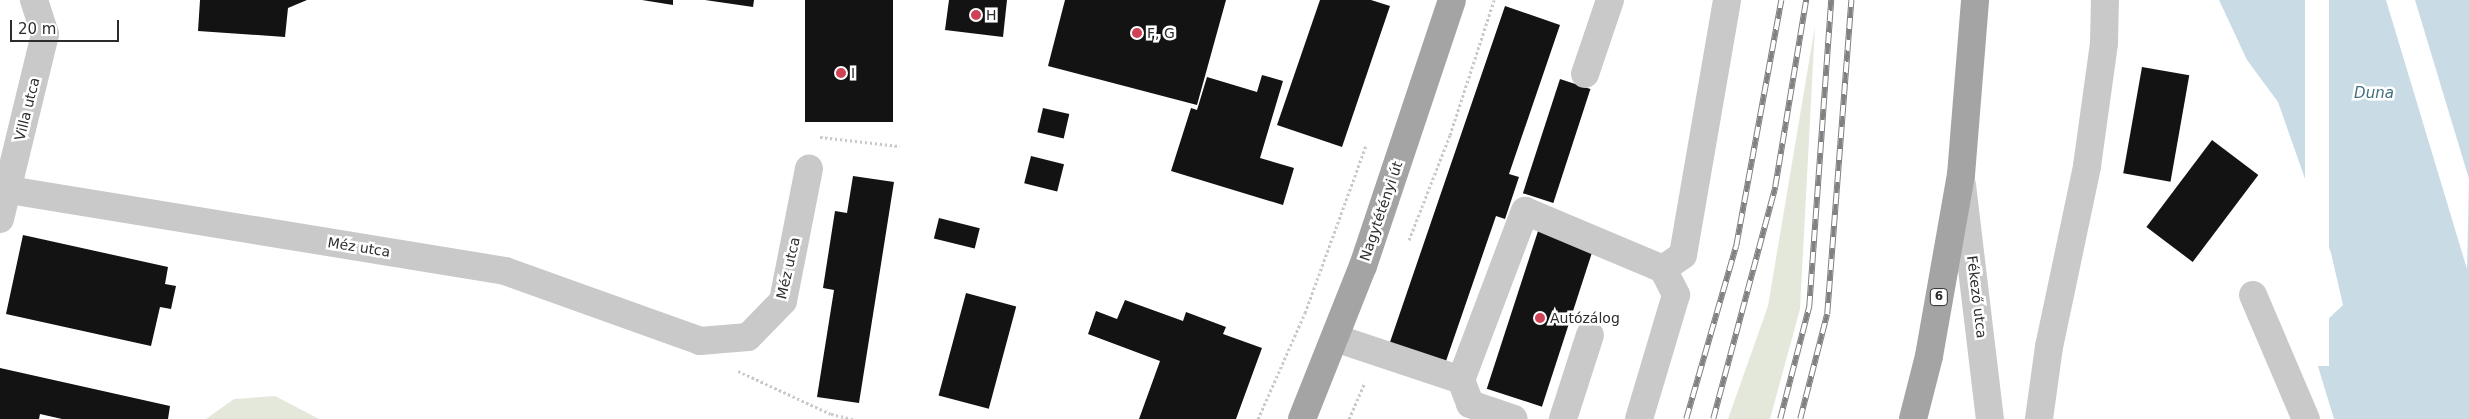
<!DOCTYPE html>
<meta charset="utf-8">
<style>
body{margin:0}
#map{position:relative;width:2469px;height:419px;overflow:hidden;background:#fff;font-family:"DejaVu Sans",sans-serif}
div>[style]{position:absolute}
.green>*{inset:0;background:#e3e8db}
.water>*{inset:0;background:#c9dce6}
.pier>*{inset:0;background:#fff;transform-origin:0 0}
.building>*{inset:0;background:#131313;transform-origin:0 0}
.path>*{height:3px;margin-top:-1.5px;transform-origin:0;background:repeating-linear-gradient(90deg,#c9c9c9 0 2.5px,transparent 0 5px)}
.minor>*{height:28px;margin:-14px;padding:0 14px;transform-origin:14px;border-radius:14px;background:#c9c9c9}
.major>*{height:28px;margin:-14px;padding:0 14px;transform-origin:14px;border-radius:14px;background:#a4a4a4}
.rail>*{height:5.5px;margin-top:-2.75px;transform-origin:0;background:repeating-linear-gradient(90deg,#fff 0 11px,#818181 0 22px);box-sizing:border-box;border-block:1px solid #818181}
.dots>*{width:14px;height:14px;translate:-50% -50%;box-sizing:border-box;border:2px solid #fff;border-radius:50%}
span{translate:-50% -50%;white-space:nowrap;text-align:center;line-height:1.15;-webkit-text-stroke:5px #fff;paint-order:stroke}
.shield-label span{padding:1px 4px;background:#fff;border:1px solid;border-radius:4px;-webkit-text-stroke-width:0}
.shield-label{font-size:12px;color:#2c2c2c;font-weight:700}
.poi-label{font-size:14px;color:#2c2c2c}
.left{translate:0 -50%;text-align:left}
.street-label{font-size:14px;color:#2c2c2c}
.water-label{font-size:15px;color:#446f83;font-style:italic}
.scale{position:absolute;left:10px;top:20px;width:109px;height:22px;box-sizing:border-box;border:2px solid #2c2c2c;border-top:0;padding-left:6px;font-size:15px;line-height:18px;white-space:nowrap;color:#2c2c2c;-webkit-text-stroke:4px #fff;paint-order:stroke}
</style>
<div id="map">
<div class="green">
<div style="clip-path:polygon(1815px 26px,1800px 309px,1770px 419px,1728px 419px,1768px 306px)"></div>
<div style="clip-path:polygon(275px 396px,319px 419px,206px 419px,234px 399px)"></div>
</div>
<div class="water">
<div style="clip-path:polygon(2219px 0,2469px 0,2469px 419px,2334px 419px,2309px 337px,2343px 305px,2331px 253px,2278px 102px,2247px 60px)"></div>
</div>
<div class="pier">
<div style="left:2305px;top:0;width:24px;height:366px"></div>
<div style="clip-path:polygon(2386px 0,2415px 0,2469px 179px,2467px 269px)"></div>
</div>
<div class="building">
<div style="clip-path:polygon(200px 0,307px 0,288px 8px,285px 37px,198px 31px)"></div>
<div style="clip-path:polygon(642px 0,673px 0,673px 5px)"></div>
<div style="clip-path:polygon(705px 0,754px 0,753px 7px)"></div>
<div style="left:805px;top:0;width:88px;height:122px"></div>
<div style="clip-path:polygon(949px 0,1007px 0,1003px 37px,945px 30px)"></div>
<div style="clip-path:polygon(1065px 0,1226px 0,1197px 105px,1048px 66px)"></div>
<div style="clip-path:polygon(1320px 0,1371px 0,1390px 6px,1342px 147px,1277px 125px)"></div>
<div style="clip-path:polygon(1505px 6px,1560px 25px,1509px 174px,1519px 177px,1505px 219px,1496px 216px,1445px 364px,1389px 345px)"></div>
<div style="left:2142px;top:67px;width:48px;height:108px;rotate:10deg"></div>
<div style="clip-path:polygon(1262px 75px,1283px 81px,1260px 158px,1294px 168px,1283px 205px,1171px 171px,1191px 108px,1197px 110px,1207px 77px,1257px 92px)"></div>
<div style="left:1560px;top:79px;width:32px;height:120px;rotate:18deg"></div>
<div style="left:1043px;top:108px;width:27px;height:25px;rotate:13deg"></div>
<div style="left:2212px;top:140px;width:58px;height:109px;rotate:37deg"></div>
<div style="left:1031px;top:156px;width:34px;height:28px;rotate:14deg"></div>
<div style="clip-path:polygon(853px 176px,894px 182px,859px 403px,817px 397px,834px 290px,823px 288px,835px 211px,847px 213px)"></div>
<div style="left:939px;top:218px;width:42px;height:21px;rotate:14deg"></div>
<div style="left:1539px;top:228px;width:58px;height:169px;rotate:18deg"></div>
<div style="clip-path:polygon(23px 235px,168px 267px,165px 284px,176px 286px,171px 309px,160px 307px,151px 346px,6px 314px)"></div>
<div style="left:966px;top:293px;width:52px;height:106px;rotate:15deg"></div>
<div style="clip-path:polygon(1125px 300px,1183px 321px,1186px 312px,1226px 327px,1223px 334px,1262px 348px,1236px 419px,1139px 419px,1160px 361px,1088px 334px,1096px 311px,1117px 319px)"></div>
<div style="clip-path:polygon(0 368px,170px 406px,168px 419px,62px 419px,40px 414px,39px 419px,0 419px)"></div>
</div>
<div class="path">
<div style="left:820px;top:137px;width:80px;rotate:6.5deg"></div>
<div style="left:1409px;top:240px;width:113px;rotate:-68.7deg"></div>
<div style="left:1450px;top:135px;width:142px;rotate:-71.9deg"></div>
<div style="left:738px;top:371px;width:102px;rotate:24.8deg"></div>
<div style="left:831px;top:414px;width:22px;rotate:13deg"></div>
<div style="left:1258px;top:419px;width:116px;rotate:-66.1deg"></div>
<div style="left:1305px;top:313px;width:179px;rotate:-70deg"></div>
<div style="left:1349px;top:419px;width:40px;rotate:-66.6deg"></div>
</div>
<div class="minor">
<div style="left:1585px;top:74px;width:78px;rotate:-71.3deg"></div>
<div style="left:1962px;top:185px;width:236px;rotate:83.2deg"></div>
<div style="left:9px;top:190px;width:503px;rotate:9.27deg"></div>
<div style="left:505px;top:271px;width:207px;rotate:19.7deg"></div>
<div style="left:700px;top:341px;width:48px;rotate:-4.8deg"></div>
<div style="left:748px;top:337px;width:50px;rotate:-45.8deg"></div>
<div style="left:783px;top:301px;width:135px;rotate:-78.9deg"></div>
<div style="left:0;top:219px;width:190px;rotate:-76.3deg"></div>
<div style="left:45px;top:34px;width:36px;rotate:-108deg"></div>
<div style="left:1663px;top:269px;width:24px;rotate:-35deg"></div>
<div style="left:1683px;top:255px;width:259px;rotate:-80.2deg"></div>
<div style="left:2253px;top:295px;width:135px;rotate:66.9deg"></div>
<div style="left:1335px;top:338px;width:133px;rotate:18.4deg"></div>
<div style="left:1461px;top:380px;width:181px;rotate:-69.3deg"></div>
<div style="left:1525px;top:211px;width:150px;rotate:22.8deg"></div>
<div style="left:1663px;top:269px;width:29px;rotate:63deg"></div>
<div style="left:1676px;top:295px;width:129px;rotate:106.6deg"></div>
<div style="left:1461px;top:380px;width:26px;rotate:69deg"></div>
<div style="left:1470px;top:404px;width:46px;rotate:18.8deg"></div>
<div style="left:1563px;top:419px;width:88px;rotate:-72.2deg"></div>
<div style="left:2039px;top:419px;width:73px;rotate:-82.1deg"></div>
<div style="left:2049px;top:347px;width:185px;rotate:-78.1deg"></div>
<div style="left:2087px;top:166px;width:124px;rotate:-82.1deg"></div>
<div style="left:2104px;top:43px;width:43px;rotate:-88.7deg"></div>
</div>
<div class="major">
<div style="left:1302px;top:419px;width:165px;rotate:-68.3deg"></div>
<div style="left:1363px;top:266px;width:280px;rotate:-71.5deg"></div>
<div style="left:1913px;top:419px;width:65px;rotate:-75.7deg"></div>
<div style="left:1929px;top:356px;width:184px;rotate:-80deg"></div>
<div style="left:1961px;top:175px;width:176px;rotate:-85.4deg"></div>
</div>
<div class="rail">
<div style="left:1686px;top:419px;width:180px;rotate:-73.9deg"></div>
<div style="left:1736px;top:246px;width:250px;rotate:-79.6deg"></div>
<div style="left:1713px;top:419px;width:240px;rotate:-75deg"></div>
<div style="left:1775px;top:187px;width:190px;rotate:-80.6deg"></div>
<div style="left:1780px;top:419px;width:116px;rotate:-75.5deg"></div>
<div style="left:1809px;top:307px;width:308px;rotate:-85.9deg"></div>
<div style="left:1800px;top:419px;width:108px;rotate:-75.6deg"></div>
<div style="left:1827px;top:314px;width:315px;rotate:-85.6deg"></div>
</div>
<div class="dots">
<div style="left:976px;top:15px;background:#cf4155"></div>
<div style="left:1137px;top:33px;background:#cf4155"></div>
<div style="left:841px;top:73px;background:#cf4155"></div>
<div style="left:1540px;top:318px;background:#cf4155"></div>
</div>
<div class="shield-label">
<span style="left:1939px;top:297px">6</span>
</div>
<div class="poi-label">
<span class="left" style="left:986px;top:15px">H</span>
<span class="left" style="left:1147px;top:33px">F, G</span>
<span class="left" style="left:851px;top:73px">I</span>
<span class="left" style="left:1550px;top:318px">Autózálog</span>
</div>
<div class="street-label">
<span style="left:27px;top:109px;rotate:-76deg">Villa utca</span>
<span style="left:1381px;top:211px;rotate:-71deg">Nagytétényi út</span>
<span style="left:359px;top:247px;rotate:9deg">Méz utca</span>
<span style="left:788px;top:268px;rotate:-77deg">Méz utca</span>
<span style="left:1977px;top:297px;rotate:83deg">Fékező utca</span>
</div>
<div class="water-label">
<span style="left:2374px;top:94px">Duna</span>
</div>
<div class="scale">20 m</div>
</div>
